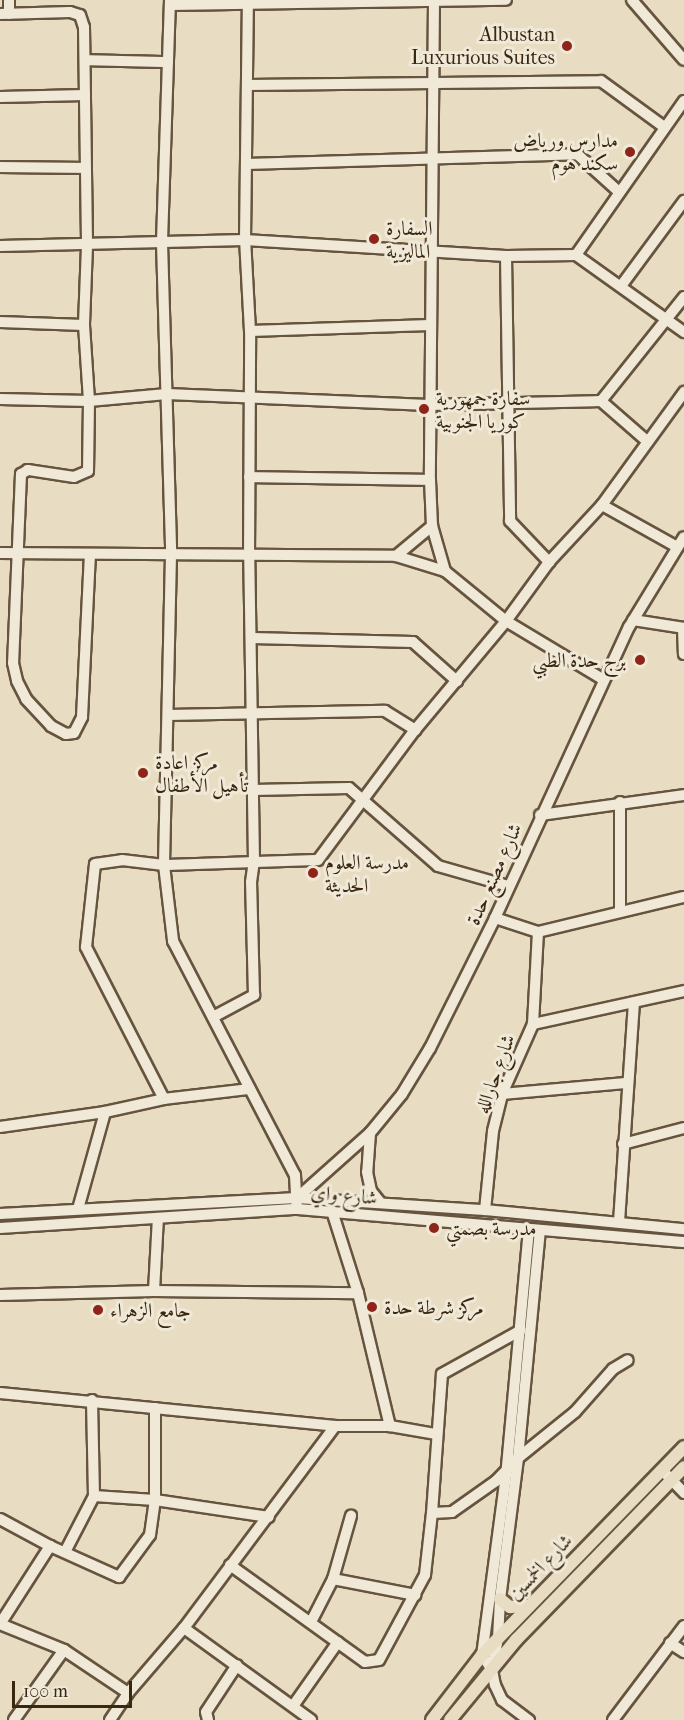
<!DOCTYPE html>
<meta charset="utf-8">
<style>
body{margin:0}
#map{position:relative;width:684px;height:1720px;overflow:hidden;background:#e8ddc3;font-family:"IM FELL French Canon",Amiri,serif}
div>[style]{position:absolute}
.roads{filter:drop-shadow(2px 0 #66543e) drop-shadow(-2px 0 #66543e) drop-shadow(0 2px #66543e) drop-shadow(0 -2px #66543e)}
.minor>*{height:10px;margin:-5px;padding:0 5px;transform-origin:5px;border-radius:5px;background:#f0e9d8}
.major>*{height:12px;margin:-6px;padding:0 6px;transform-origin:6px;border-radius:6px;background:#e8ddc3}
.dots>*{width:16px;height:16px;translate:-50% -50%;box-sizing:border-box;border:3px solid #f0e9d8;border-radius:50%}
span{translate:-50% -50%;white-space:nowrap;text-align:center;line-height:1.15;-webkit-text-stroke:6px #f0e9d8;paint-order:stroke}
.poi-label{font-size:20px;color:#3a2712}
.right{translate:-100% -50%;text-align:right}
.left{translate:0 -50%;text-align:left}
.street-label{font-size:20px;color:#3a2712}
.scale{position:absolute;left:12px;top:1681px;width:120px;height:27px;box-sizing:border-box;border:3px solid #3a2712;border-top:0;padding-left:8px;font-size:18px;line-height:21px;white-space:nowrap;color:#3a2712;-webkit-text-stroke:4px #f0e9d8;paint-order:stroke}
</style>
<div id="map">
<div class="roads">
<div class="minor">
<div style="left:170px;top:0;width:243px;rotate:91.9deg"></div>
<div style="left:162px;top:243px;width:312px;rotate:88.3deg"></div>
<div style="left:171px;top:555px;width:310px;rotate:91.3deg"></div>
<div style="left:164px;top:865px;width:77px;rotate:83.2deg"></div>
<div style="left:173px;top:941px;width:264px;rotate:62.5deg"></div>
<div style="left:295px;top:1175px;width:34px;rotate:87deg"></div>
<div style="left:434px;top:0;width:480px;rotate:90.5deg"></div>
<div style="left:430px;top:480px;width:46px;rotate:87.5deg"></div>
<div style="left:432px;top:526px;width:47px;rotate:73.9deg"></div>
<div style="left:632px;top:0;width:79px;rotate:49.1deg"></div>
<div style="left:170px;top:5px;width:336px;rotate:-0.9deg"></div>
<div style="left:0;top:14px;width:70px;rotate:-1.6deg"></div>
<div style="left:70px;top:12px;width:10px;rotate:17deg"></div>
<div style="left:80px;top:15px;width:13px;rotate:72deg"></div>
<div style="left:84px;top:27px;width:219px;rotate:89.2deg"></div>
<div style="left:87px;top:246px;width:79px;rotate:92.2deg"></div>
<div style="left:84px;top:325px;width:76px;rotate:86.2deg"></div>
<div style="left:89px;top:401px;width:70px;rotate:90.8deg"></div>
<div style="left:88px;top:471px;width:15px;rotate:157deg"></div>
<div style="left:74px;top:477px;width:47px;rotate:-171.3deg"></div>
<div style="left:28px;top:470px;width:8px;rotate:150deg"></div>
<div style="left:21px;top:474px;width:189px;rotate:92.4deg"></div>
<div style="left:13px;top:663px;width:18px;rotate:77deg"></div>
<div style="left:17px;top:681px;width:20px;rotate:63deg"></div>
<div style="left:26px;top:699px;width:37px;rotate:47deg"></div>
<div style="left:51px;top:726px;width:17px;rotate:28deg"></div>
<div style="left:66px;top:734px;width:8px;rotate:-7deg"></div>
<div style="left:74px;top:733px;width:18px;rotate:-63deg"></div>
<div style="left:82px;top:717px;width:163px;rotate:-87.2deg"></div>
<div style="left:9px;top:14px;width:14px;rotate:-90deg"></div>
<div style="left:85px;top:60px;width:83px;rotate:1.4deg"></div>
<div style="left:247px;top:85px;width:354px;rotate:-0.6deg"></div>
<div style="left:601px;top:81px;width:78px;rotate:36.1deg"></div>
<div style="left:0;top:97px;width:85px;rotate:-1.3deg"></div>
<div style="left:246px;top:164px;width:331px;rotate:-1.7deg"></div>
<div style="left:577px;top:154px;width:55px;rotate:42.1deg"></div>
<div style="left:0;top:167px;width:85px;rotate:0.7deg"></div>
<div style="left:0;top:246px;width:245px;rotate:-1.4deg"></div>
<div style="left:245px;top:240px;width:261px;rotate:3.5deg"></div>
<div style="left:506px;top:256px;width:70px;rotate:-0.8deg"></div>
<div style="left:576px;top:255px;width:133px;rotate:35.5deg"></div>
<div style="left:576px;top:255px;width:188px;rotate:-55deg"></div>
<div style="left:506px;top:256px;width:265px;rotate:89.1deg"></div>
<div style="left:510px;top:521px;width:57px;rotate:46.4deg"></div>
<div style="left:621px;top:286px;width:106px;rotate:-53.5deg"></div>
<div style="left:0;top:322px;width:84px;rotate:2deg"></div>
<div style="left:250px;top:331px;width:180px;rotate:-1.9deg"></div>
<div style="left:0;top:399px;width:89px;rotate:1.3deg"></div>
<div style="left:89px;top:401px;width:78px;rotate:-5.1deg"></div>
<div style="left:167px;top:394px;width:262px;rotate:2.4deg"></div>
<div style="left:429px;top:405px;width:172px;rotate:-1.3deg"></div>
<div style="left:601px;top:401px;width:133px;rotate:-51.4deg"></div>
<div style="left:601px;top:401px;width:62px;rotate:41.1deg"></div>
<div style="left:249px;top:477px;width:181px;rotate:0.9deg"></div>
<div style="left:602px;top:505px;width:86px;rotate:29.2deg"></div>
<div style="left:0;top:553px;width:396px;rotate:0.4deg"></div>
<div style="left:396px;top:556px;width:51px;rotate:17deg"></div>
<div style="left:445px;top:571px;width:79px;rotate:39.3deg"></div>
<div style="left:506px;top:621px;width:114px;rotate:31deg"></div>
<div style="left:396px;top:556px;width:47px;rotate:-39.8deg"></div>
<div style="left:633px;top:620px;width:52px;rotate:8.9deg"></div>
<div style="left:683px;top:628px;width:26px;rotate:88deg"></div>
<div style="left:252px;top:638px;width:161px;rotate:1.4deg"></div>
<div style="left:413px;top:642px;width:59px;rotate:41.6deg"></div>
<div style="left:168px;top:715px;width:217px;rotate:-1.1deg"></div>
<div style="left:385px;top:711px;width:36px;rotate:32deg"></div>
<div style="left:253px;top:790px;width:96px;rotate:-1.2deg"></div>
<div style="left:349px;top:788px;width:118px;rotate:41.2deg"></div>
<div style="left:438px;top:866px;width:73px;rotate:15.9deg"></div>
<div style="left:540px;top:815px;width:145px;rotate:-7.9deg"></div>
<div style="left:620px;top:912px;width:110px;rotate:-90deg"></div>
<div style="left:495px;top:918px;width:45px;rotate:18deg"></div>
<div style="left:538px;top:932px;width:150px;rotate:-13.5deg"></div>
<div style="left:213px;top:1017px;width:47px;rotate:-28.2deg"></div>
<div style="left:254px;top:995px;width:113px;rotate:-91.5deg"></div>
<div style="left:251px;top:882px;width:21px;rotate:-82deg"></div>
<div style="left:254px;top:861px;width:304px;rotate:-90.9deg"></div>
<div style="left:249px;top:557px;width:226px;rotate:-89.7deg"></div>
<div style="left:250px;top:331px;width:91px;rotate:-93.1deg"></div>
<div style="left:245px;top:240px;width:240px;rotate:-89.3deg"></div>
<div style="left:533px;top:1024px;width:155px;rotate:-12.3deg"></div>
<div style="left:502px;top:1094px;width:124px;rotate:-5.1deg"></div>
<div style="left:164px;top:1099px;width:171px;rotate:-117.2deg"></div>
<div style="left:86px;top:947px;width:83px;rotate:-83.8deg"></div>
<div style="left:95px;top:864px;width:27px;rotate:-8deg"></div>
<div style="left:122px;top:860px;width:42px;rotate:6.8deg"></div>
<div style="left:164px;top:865px;width:154px;rotate:-1.9deg"></div>
<div style="left:318px;top:860px;width:162px;rotate:-53.3deg"></div>
<div style="left:415px;top:730px;width:142px;rotate:-50.1deg"></div>
<div style="left:506px;top:621px;width:73px;rotate:-53.9deg"></div>
<div style="left:549px;top:562px;width:78px;rotate:-47.1deg"></div>
<div style="left:602px;top:505px;width:140px;rotate:-54deg"></div>
<div style="left:0;top:1127px;width:106px;rotate:-8.1deg"></div>
<div style="left:370px;top:1133px;width:39px;rotate:94deg"></div>
<div style="left:367px;top:1172px;width:19px;rotate:78deg"></div>
<div style="left:371px;top:1191px;width:14px;rotate:51deg"></div>
<div style="left:623px;top:1144px;width:63px;rotate:-14.7deg"></div>
<div style="left:297px;top:1198px;width:98px;rotate:-41.7deg"></div>
<div style="left:370px;top:1133px;width:50px;rotate:-50.6deg"></div>
<div style="left:402px;top:1094px;width:54px;rotate:-58.7deg"></div>
<div style="left:430px;top:1048px;width:145px;rotate:-63.4deg"></div>
<div style="left:495px;top:918px;width:320px;rotate:-65.3deg"></div>
<div style="left:629px;top:627px;width:105px;rotate:-58.6deg"></div>
<div style="left:78px;top:1209px;width:101px;rotate:-74.4deg"></div>
<div style="left:105px;top:1112px;width:60px;rotate:-12.4deg"></div>
<div style="left:164px;top:1099px;width:86px;rotate:-6.7deg"></div>
<div style="left:485px;top:1210px;width:79px;rotate:-84.2deg"></div>
<div style="left:493px;top:1131px;width:38px;rotate:-76deg"></div>
<div style="left:502px;top:1094px;width:77px;rotate:-66.1deg"></div>
<div style="left:533px;top:1024px;width:92px;rotate:-86.9deg"></div>
<div style="left:332px;top:1211px;width:86px;rotate:72.4deg"></div>
<div style="left:358px;top:1293px;width:137px;rotate:76.5deg"></div>
<div style="left:0;top:1214px;width:297px;rotate:-3.1deg"></div>
<div style="left:297px;top:1198px;width:188px;rotate:3.7deg"></div>
<div style="left:485px;top:1210px;width:200px;rotate:5.5deg"></div>
<div style="left:619px;top:1222px;width:220px;rotate:-86.1deg"></div>
<div style="left:0;top:1228px;width:298px;rotate:-3.7deg"></div>
<div style="left:297px;top:1209px;width:388px;rotate:4.9deg"></div>
<div style="left:529px;top:1229px;width:240px;rotate:95.3deg"></div>
<div style="left:507px;top:1468px;width:189px;rotate:97.6deg"></div>
<div style="left:482px;top:1655px;width:18px;rotate:56deg"></div>
<div style="left:492px;top:1670px;width:15px;rotate:79deg"></div>
<div style="left:495px;top:1685px;width:17px;rotate:65deg"></div>
<div style="left:502px;top:1700px;width:34px;rotate:37deg"></div>
<div style="left:154px;top:1291px;width:73px;rotate:-86.9deg"></div>
<div style="left:0;top:1295px;width:154px;rotate:-1.5deg"></div>
<div style="left:154px;top:1291px;width:204px;rotate:0.6deg"></div>
<div style="left:0;top:1393px;width:337px;rotate:5.6deg"></div>
<div style="left:335px;top:1426px;width:55px"></div>
<div style="left:390px;top:1426px;width:47px;rotate:9.9deg"></div>
<div style="left:662px;top:1470px;width:32px;rotate:46deg"></div>
<div style="left:94px;top:1496px;width:61px;rotate:3.8deg"></div>
<div style="left:155px;top:1500px;width:115px;rotate:8.5deg"></div>
<div style="left:432px;top:1513px;width:20px;rotate:-3deg"></div>
<div style="left:452px;top:1512px;width:54px;rotate:-35.2deg"></div>
<div style="left:496px;top:1481px;width:32px;rotate:-46deg"></div>
<div style="left:518px;top:1458px;width:73px;rotate:-38.9deg"></div>
<div style="left:575px;top:1412px;width:57px;rotate:-48.5deg"></div>
<div style="left:613px;top:1369px;width:17px;rotate:-31deg"></div>
<div style="left:0;top:1519px;width:57px;rotate:28.4deg"></div>
<div style="left:50px;top:1546px;width:76px;rotate:24.2deg"></div>
<div style="left:119px;top:1577px;width:52px;rotate:-53.6deg"></div>
<div style="left:150px;top:1535px;width:35px;rotate:-82deg"></div>
<div style="left:155px;top:1500px;width:92px;rotate:-90deg"></div>
<div style="left:65px;top:1552px;width:63px;rotate:-62.6deg"></div>
<div style="left:94px;top:1496px;width:96px;rotate:-91.2deg"></div>
<div style="left:230px;top:1565px;width:166px;rotate:35.7deg"></div>
<div style="left:365px;top:1662px;width:14px;rotate:-8deg"></div>
<div style="left:379px;top:1660px;width:97px;rotate:-61.6deg"></div>
<div style="left:425px;top:1575px;width:62px;rotate:-83.6deg"></div>
<div style="left:432px;top:1513px;width:139px;rotate:-85.9deg"></div>
<div style="left:442px;top:1374px;width:90px;rotate:-29.1deg"></div>
<div style="left:333px;top:1579px;width:84px;rotate:11deg"></div>
<div style="left:311px;top:1622px;width:48px;rotate:-62.9deg"></div>
<div style="left:333px;top:1579px;width:66px;rotate:-74.1deg"></div>
<div style="left:0;top:1624px;width:69px;rotate:22.1deg"></div>
<div style="left:64px;top:1650px;width:77px;rotate:33.9deg"></div>
<div style="left:0;top:1624px;width:93px;rotate:-57.3deg"></div>
<div style="left:184px;top:1628px;width:157px;rotate:35.9deg"></div>
<div style="left:670px;top:1643px;width:17px;rotate:33deg"></div>
<div style="left:492px;top:1669px;width:31px;rotate:-79deg"></div>
<div style="left:498px;top:1639px;width:40px;rotate:-87.1deg"></div>
<div style="left:500px;top:1599px;width:142px;rotate:-82.7deg"></div>
<div style="left:518px;top:1458px;width:228px;rotate:-84.5deg"></div>
<div style="left:293px;top:1706px;width:78px;rotate:-54.9deg"></div>
<div style="left:14px;top:1720px;width:86px;rotate:-54.5deg"></div>
<div style="left:110px;top:1720px;width:32px;rotate:-56deg"></div>
<div style="left:128px;top:1693px;width:86px;rotate:-49.3deg"></div>
<div style="left:184px;top:1628px;width:252px;rotate:-53.2deg"></div>
<div style="left:208px;top:1720px;width:8px;rotate:-104deg"></div>
<div style="left:206px;top:1712px;width:56px;rotate:-56.6deg"></div>
<div style="left:613px;top:1720px;width:118px;rotate:-52.9deg"></div>
</div>
<div class="major">
<div style="left:500px;top:1599px;width:13px;rotate:39deg"></div>
<div style="left:510px;top:1607px;width:19px;rotate:-3deg"></div>
<div style="left:432px;top:1720px;width:82px;rotate:-52.4deg"></div>
<div style="left:482px;top:1655px;width:290px;rotate:-45.8deg"></div>
<div style="left:450px;top:1720px;width:104px;rotate:-50.5deg"></div>
<div style="left:516px;top:1640px;width:241px;rotate:-45.8deg"></div>
</div>
</div>
<div class="dots">
<div style="left:567px;top:46px;background:#8f2418"></div>
<div style="left:630px;top:152px;background:#8f2418"></div>
<div style="left:374px;top:239px;background:#8f2418"></div>
<div style="left:424px;top:409px;background:#8f2418"></div>
<div style="left:640px;top:660px;background:#8f2418"></div>
<div style="left:143px;top:773px;background:#8f2418"></div>
<div style="left:313px;top:873px;background:#8f2418"></div>
<div style="left:434px;top:1228px;background:#8f2418"></div>
<div style="left:372px;top:1307px;background:#8f2418"></div>
<div style="left:98px;top:1310px;background:#8f2418"></div>
</div>
<div class="poi-label">
<span class="right" style="left:555px;top:46px">Albustan<br>Luxurious Suites</span>
<span class="right" style="left:618px;top:152px">مدارس ورياض<br>سكند هوم</span>
<span class="left" style="left:386px;top:240px">السفارة<br>الماليزية</span>
<span class="left" style="left:436px;top:410px">سفارة جمهورية<br>كوريا الجنوبية</span>
<span class="right" style="left:626px;top:660px">برج حدة الطبي</span>
<span class="left" style="left:155px;top:774px">مركز اعادة<br>تأهيل الأطفال</span>
<span class="left" style="left:325px;top:874px">مدرسة العلوم<br>الحديثة</span>
<span class="left" style="left:446px;top:1228px">مدرسة بصمتي</span>
<span class="left" style="left:384px;top:1307px">مركز شرطة حدة</span>
<span class="left" style="left:110px;top:1310px">جامع الزهراء</span>
</div>
<div class="street-label">
<span style="left:494px;top:874px;rotate:-66deg">شارع مصنع حدة</span>
<span style="left:495px;top:1074px;rotate:-70deg">شارع جارالله</span>
<span style="left:344px;top:1195px;rotate:5deg">شارع واي</span>
<span style="left:540px;top:1567px;rotate:-46deg">شارع الخمسين</span>
</div>
<div class="scale">100 m</div>
</div>
